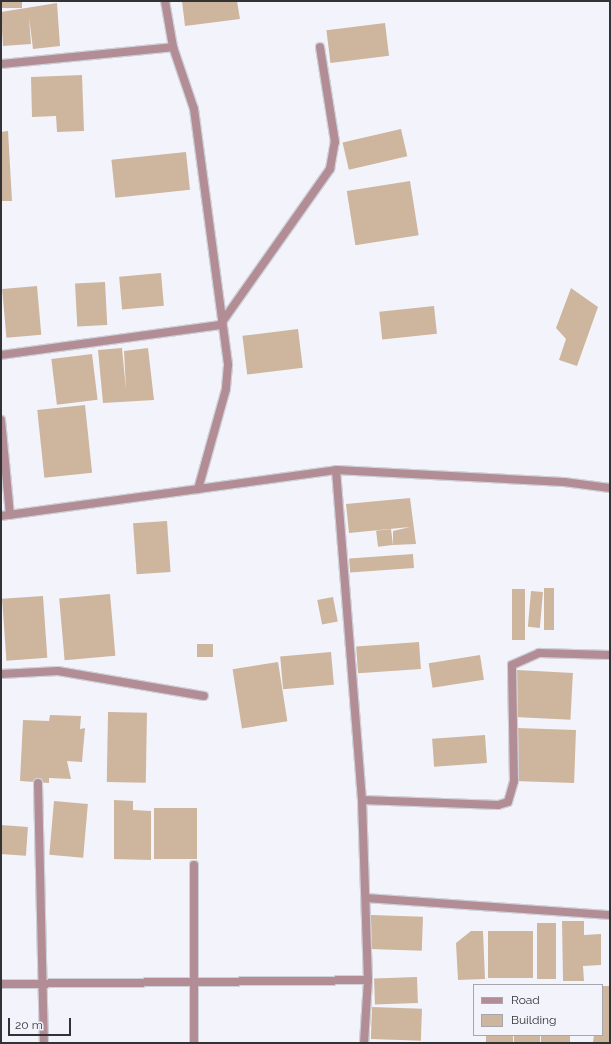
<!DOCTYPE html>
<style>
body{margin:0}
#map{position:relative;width:611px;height:1044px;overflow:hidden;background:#f3f4fb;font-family:Raleway,sans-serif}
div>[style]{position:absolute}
.building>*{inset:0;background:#ceb59e;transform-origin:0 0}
.roads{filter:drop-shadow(1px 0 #d0d1d8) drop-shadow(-1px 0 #d0d1d8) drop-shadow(0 1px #d0d1d8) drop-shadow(0 -1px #d0d1d8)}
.street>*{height:8px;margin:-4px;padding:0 4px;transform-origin:4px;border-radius:4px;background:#b28d95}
span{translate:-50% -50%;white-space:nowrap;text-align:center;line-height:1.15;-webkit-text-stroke:3.5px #f3f4fb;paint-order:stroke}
.frame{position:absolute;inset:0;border:2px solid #333336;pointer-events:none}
.legend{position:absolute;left:473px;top:984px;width:130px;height:52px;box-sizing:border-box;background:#f3f4fb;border:1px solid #a6a7ac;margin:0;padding:5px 7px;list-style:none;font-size:12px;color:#333336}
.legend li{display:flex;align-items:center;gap:8px;height:20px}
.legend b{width:20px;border:1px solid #a6a7ac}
.scale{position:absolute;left:8px;top:1018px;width:63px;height:18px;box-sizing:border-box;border:2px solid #333336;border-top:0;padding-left:5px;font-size:12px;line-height:14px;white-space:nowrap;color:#333336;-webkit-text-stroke:3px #f3f4fb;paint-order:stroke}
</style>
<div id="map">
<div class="building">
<div style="left:1px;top:1px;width:21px;height:7px"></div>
<div style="clip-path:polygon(182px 1px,237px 1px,240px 19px,185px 26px)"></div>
<div style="clip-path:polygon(57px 3px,60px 46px,33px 49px,29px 17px,31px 44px,3px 46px,1px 12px)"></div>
<div style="left:385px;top:23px;width:33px;height:59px;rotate:83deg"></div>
<div style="clip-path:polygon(82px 75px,84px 131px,57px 132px,56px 116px,32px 117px,31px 77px)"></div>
<div style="left:401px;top:129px;width:28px;height:60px;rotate:77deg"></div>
<div style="clip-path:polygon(8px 131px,12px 201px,1px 201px,1px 132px)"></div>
<div style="left:186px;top:152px;width:38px;height:75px;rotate:84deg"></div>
<div style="left:410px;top:181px;width:55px;height:64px;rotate:81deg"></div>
<div style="left:161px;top:273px;width:33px;height:42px;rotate:85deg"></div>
<div style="left:105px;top:282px;width:43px;height:30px;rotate:87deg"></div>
<div style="left:37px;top:286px;width:49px;height:35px;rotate:85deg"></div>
<div style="clip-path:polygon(571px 288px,598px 307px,577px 366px,559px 360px,566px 339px,556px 328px)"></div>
<div style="left:434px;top:306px;width:28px;height:55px;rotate:84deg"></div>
<div style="left:298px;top:329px;width:39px;height:56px;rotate:83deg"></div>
<div style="clip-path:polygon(122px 348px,126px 390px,124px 351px,148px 348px,154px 400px,103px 403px,98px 350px)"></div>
<div style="left:92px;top:354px;width:46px;height:41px;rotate:83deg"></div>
<div style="left:85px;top:405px;width:68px;height:48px;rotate:84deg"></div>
<div style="clip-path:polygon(410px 498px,416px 544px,393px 545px,393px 531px,410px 527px,349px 533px,346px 504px)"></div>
<div style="left:167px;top:521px;width:51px;height:34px;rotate:86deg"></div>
<div style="left:391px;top:529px;width:16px;height:15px;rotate:83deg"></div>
<div style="left:413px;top:554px;width:14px;height:64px;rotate:86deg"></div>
<div style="left:544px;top:588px;width:10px;height:42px"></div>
<div style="left:512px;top:589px;width:13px;height:51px"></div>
<div style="left:531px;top:591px;width:12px;height:36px;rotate:5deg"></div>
<div style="left:110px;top:594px;width:62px;height:51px;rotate:85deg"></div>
<div style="left:43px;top:596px;width:62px;height:41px;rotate:86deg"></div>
<div style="left:333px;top:597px;width:25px;height:16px;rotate:79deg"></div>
<div style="left:419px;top:642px;width:27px;height:63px;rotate:86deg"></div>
<div style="left:213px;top:644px;width:13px;height:16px;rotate:90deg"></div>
<div style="left:331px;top:652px;width:33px;height:51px;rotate:85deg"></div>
<div style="left:480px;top:655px;width:25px;height:52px;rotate:81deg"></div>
<div style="left:278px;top:662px;width:60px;height:46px;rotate:81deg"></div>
<div style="left:517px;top:670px;width:56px;height:47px;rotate:3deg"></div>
<div style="left:108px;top:712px;width:39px;height:70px;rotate:1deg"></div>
<div style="clip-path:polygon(50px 715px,81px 716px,80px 729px,85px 728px,82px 762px,67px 761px,71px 779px,49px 778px,49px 783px,20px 781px,23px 720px,49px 721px)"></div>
<div style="left:516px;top:728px;width:60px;height:53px;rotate:2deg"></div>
<div style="left:485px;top:735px;width:28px;height:53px;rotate:86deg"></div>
<div style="clip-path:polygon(114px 800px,133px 801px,133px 810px,151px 811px,151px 860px,114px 859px)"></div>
<div style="left:54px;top:801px;width:34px;height:54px;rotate:5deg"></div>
<div style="left:154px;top:808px;width:43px;height:51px"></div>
<div style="left:1px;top:825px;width:27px;height:29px;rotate:4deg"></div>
<div style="left:371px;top:915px;width:52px;height:34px;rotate:2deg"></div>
<div style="clip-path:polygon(562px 921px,584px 921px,584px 935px,601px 934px,601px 965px,583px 966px,584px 981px,563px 981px)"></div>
<div style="left:537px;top:923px;width:19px;height:56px"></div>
<div style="clip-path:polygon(471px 931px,483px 931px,485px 979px,458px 980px,456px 943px)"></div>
<div style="left:488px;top:931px;width:45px;height:47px"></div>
<div style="left:417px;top:977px;width:26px;height:43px;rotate:88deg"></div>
<div style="clip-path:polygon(602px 986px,610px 986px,610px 1043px,593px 1042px,594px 1035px,602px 1035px)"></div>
<div style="left:372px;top:1007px;width:50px;height:32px;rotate:2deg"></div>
<div style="left:486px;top:1035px;width:27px;height:8px"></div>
<div style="left:514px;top:1035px;width:26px;height:8px"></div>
<div style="left:541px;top:1035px;width:29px;height:8px"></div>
</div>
<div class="roads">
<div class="street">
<div style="left:165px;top:1px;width:47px;rotate:80.1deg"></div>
<div style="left:173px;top:47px;width:65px;rotate:71.3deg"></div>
<div style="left:194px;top:109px;width:258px;rotate:82.4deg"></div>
<div style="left:228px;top:365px;width:24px;rotate:95deg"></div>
<div style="left:226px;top:389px;width:104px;rotate:105.6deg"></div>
<div style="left:1px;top:64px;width:173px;rotate:-5.6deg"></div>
<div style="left:1px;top:355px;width:221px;rotate:-7.8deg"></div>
<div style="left:220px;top:325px;width:191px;rotate:-54.8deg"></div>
<div style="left:330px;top:169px;width:27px;rotate:-80deg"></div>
<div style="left:335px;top:142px;width:96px;rotate:-99deg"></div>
<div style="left:1px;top:420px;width:95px;rotate:84.6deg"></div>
<div style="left:336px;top:470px;width:331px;rotate:85.5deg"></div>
<div style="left:362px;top:800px;width:180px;rotate:88.1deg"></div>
<div style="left:368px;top:980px;width:63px;rotate:93.6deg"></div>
<div style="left:1px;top:516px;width:338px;rotate:-7.8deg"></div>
<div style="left:336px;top:470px;width:228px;rotate:3deg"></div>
<div style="left:564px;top:482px;width:46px;rotate:7.4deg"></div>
<div style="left:1px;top:674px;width:57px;rotate:-3deg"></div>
<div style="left:58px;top:671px;width:148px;rotate:9.7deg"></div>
<div style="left:38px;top:783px;width:260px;rotate:88.7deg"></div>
<div style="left:362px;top:800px;width:136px;rotate:2.1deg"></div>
<div style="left:498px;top:805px;width:10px;rotate:-17deg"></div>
<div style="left:508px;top:802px;width:22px;rotate:-74deg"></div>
<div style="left:514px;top:781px;width:116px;rotate:-91deg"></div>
<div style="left:512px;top:665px;width:30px;rotate:-24deg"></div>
<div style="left:539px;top:653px;width:71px;rotate:1.6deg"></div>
<div style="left:194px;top:865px;width:178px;rotate:90deg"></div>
<div style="left:366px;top:898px;width:245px;rotate:4deg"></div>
<div style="left:1px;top:984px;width:367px;rotate:-0.6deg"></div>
</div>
</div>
<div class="frame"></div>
<ul class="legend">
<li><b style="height:5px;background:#b28d95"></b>Road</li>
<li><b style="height:11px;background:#ceb59e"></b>Building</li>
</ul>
<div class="scale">20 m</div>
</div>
